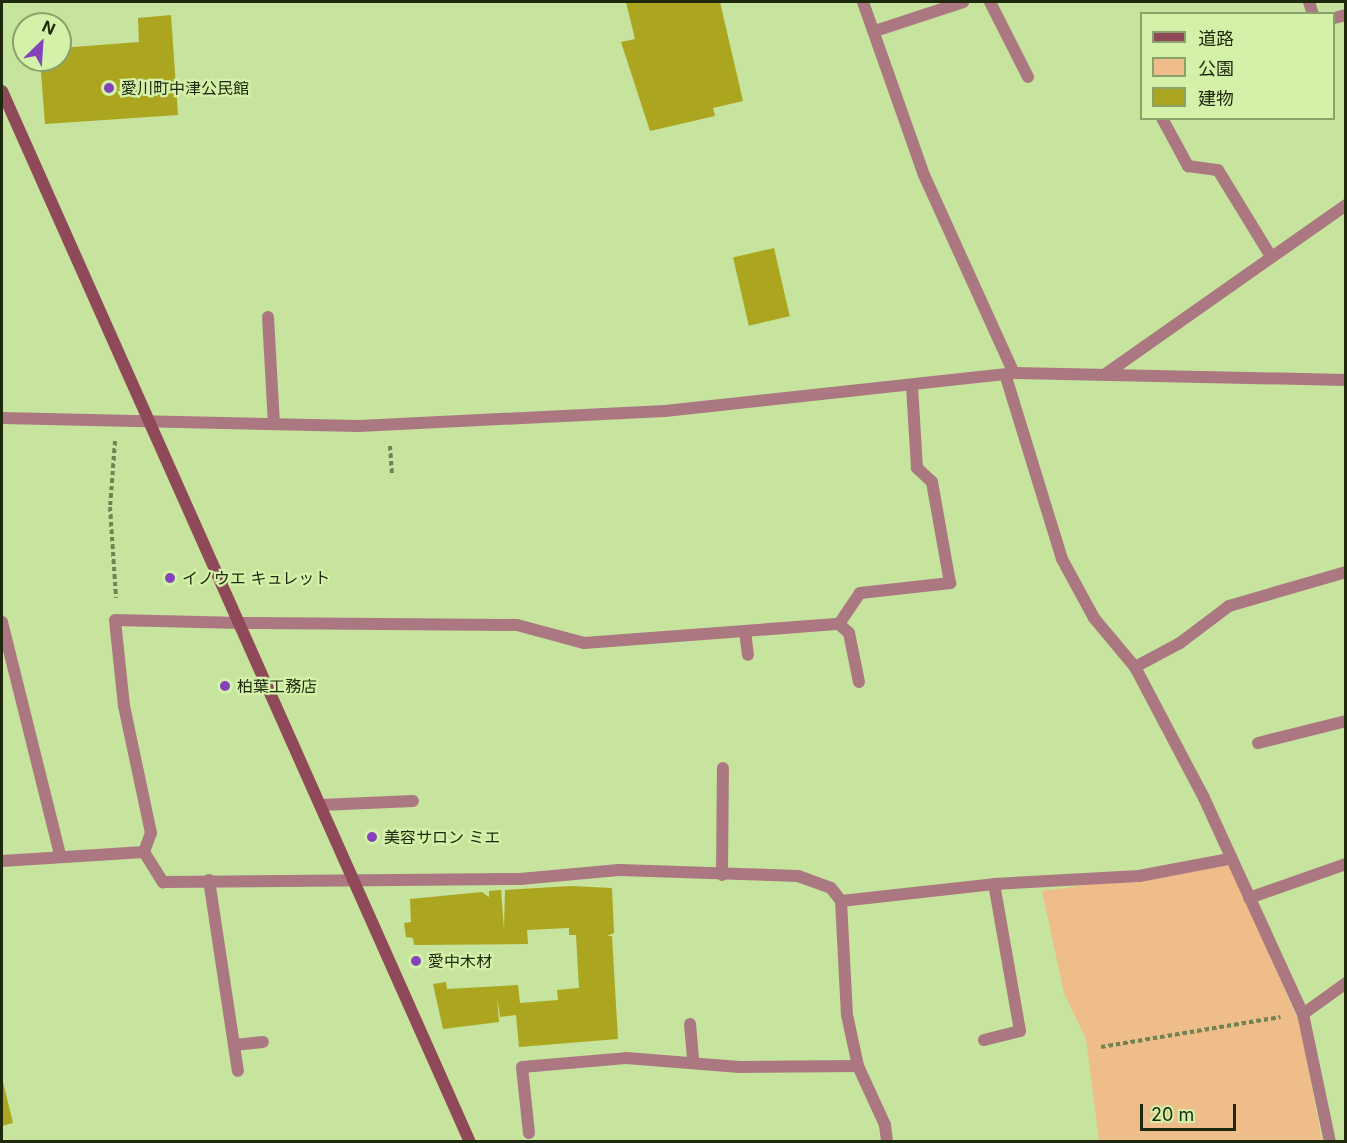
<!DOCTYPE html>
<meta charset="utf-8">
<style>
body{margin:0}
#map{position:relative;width:1347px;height:1143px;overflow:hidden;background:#c6e49d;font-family:Inter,"Noto Sans JP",sans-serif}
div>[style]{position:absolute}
.green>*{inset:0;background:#efbd8a}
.building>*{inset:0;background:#aba51f;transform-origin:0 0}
.path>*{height:4px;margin-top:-2px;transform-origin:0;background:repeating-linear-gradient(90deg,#708453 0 4.5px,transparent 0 7.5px)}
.lane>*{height:12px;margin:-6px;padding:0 6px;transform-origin:6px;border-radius:6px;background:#ab7882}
.street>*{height:12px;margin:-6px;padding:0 6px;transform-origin:6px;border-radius:6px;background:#ab7882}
.secondary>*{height:12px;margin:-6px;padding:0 6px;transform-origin:6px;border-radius:6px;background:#904959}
.dots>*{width:16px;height:16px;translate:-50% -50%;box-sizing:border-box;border:3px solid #d3f1a9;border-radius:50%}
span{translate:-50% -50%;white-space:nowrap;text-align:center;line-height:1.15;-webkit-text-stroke:4.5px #d3f1a9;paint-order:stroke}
.poi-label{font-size:16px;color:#1e280c}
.left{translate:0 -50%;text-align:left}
.frame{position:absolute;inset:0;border:3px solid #1e280c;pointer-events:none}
.legend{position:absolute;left:1140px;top:12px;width:195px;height:108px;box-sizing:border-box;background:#d3f1a9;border:2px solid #8ba16a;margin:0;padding:8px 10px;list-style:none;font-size:18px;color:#1e280c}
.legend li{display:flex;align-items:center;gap:12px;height:30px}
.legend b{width:30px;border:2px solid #8ba16a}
.north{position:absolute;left:12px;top:12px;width:60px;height:60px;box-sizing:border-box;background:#d3f1a9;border:2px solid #8ba16a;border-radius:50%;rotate:25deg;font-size:16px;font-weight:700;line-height:24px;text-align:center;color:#1e280c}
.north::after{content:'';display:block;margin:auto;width:21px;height:27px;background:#8443b8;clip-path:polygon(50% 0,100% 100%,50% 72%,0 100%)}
.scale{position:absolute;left:1140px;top:1104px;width:96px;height:27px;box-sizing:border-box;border:3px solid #1e280c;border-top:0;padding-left:8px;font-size:18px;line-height:21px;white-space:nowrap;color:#1e280c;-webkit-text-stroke:4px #d3f1a9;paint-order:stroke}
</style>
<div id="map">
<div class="green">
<div style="clip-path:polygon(1231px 865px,1300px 1025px,1322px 1141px,1099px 1141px,1086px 1039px,1064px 993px,1042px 891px)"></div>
</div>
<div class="building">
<div style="clip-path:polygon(626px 2px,720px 2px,743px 101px,713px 108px,715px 116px,650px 131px,621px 42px,635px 39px)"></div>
<div style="clip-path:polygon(171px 15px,178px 115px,45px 124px,40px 60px,60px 60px,60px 48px,139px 42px,138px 18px)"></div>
<div style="left:774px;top:248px;width:70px;height:42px;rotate:77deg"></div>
<div style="clip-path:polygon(571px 886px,612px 888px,614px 933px,607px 936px,612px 936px,618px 1039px,519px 1047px,516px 1015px,500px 1017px,497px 997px,499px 1022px,443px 1029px,433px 984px,446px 982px,447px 989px,518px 985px,520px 1003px,558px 1000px,557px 990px,579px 988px,576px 935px,569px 935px,569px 928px,527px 930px,528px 944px,414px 945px,413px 938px,406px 937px,404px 923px,411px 922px,410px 899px,482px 892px,489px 897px,489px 891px,501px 890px,504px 929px,505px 890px)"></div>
<div style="clip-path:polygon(2px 1078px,13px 1123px,2px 1126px)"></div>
</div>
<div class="path">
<div style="left:115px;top:441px;width:66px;rotate:94.3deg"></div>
<div style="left:110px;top:507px;width:91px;rotate:86.2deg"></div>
<div style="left:390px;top:446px;width:29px;rotate:86deg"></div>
<div style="left:1101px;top:1047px;width:182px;rotate:-9.5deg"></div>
</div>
<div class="lane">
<div style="left:863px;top:2px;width:183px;rotate:70.6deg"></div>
<div style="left:924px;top:175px;width:217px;rotate:65.6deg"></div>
<div style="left:990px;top:2px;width:84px;rotate:63.1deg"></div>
<div style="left:875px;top:31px;width:93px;rotate:-18.2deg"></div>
<div style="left:268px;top:317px;width:107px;rotate:86.8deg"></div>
<div style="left:321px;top:805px;width:92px;rotate:-2.5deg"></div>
<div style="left:144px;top:852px;width:20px;rotate:-70deg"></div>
<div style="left:151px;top:833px;width:130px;rotate:-102deg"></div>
<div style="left:124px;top:706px;width:86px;rotate:-96deg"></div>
<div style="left:115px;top:620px;width:126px;rotate:1.4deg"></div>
</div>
<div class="street">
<div style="left:1309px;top:2px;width:13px;rotate:72deg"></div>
<div style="left:1334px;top:18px;width:12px;rotate:-14deg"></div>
<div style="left:1162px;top:118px;width:55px;rotate:61.6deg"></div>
<div style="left:1188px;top:166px;width:30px;rotate:8deg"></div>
<div style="left:1218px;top:170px;width:100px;rotate:58.5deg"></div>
<div style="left:1107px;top:373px;width:292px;rotate:-35.1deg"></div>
<div style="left:1006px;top:377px;width:190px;rotate:72.9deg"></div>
<div style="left:1062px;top:559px;width:67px;rotate:61.5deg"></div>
<div style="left:1094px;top:618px;width:64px;rotate:50.1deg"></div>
<div style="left:1135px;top:667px;width:148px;rotate:62.2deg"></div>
<div style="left:1204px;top:798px;width:238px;rotate:65.4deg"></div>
<div style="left:1303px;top:1014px;width:131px;rotate:78.1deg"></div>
<div style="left:2px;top:418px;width:357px;rotate:1.3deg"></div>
<div style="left:359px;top:426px;width:306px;rotate:-2.8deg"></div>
<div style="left:665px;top:411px;width:351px;rotate:-6.2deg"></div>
<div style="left:1014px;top:373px;width:332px;rotate:1.2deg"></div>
<div style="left:2px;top:622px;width:240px;rotate:76deg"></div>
<div style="left:241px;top:623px;width:276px;rotate:0.4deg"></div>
<div style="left:517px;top:625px;width:69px;rotate:15deg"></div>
<div style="left:584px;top:643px;width:256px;rotate:-4.3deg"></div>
<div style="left:839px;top:624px;width:37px;rotate:-56deg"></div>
<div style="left:860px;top:593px;width:91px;rotate:-6.3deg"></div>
<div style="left:950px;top:583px;width:103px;rotate:-100.1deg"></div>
<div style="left:932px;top:482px;width:21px;rotate:-137deg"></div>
<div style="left:917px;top:468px;width:82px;rotate:-93.5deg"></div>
<div style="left:839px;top:624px;width:13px;rotate:42deg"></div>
<div style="left:849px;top:633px;width:50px;rotate:78.5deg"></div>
<div style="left:745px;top:631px;width:24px;rotate:83deg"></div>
<div style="left:1135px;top:667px;width:51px;rotate:-28.1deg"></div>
<div style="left:1180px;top:643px;width:61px;rotate:-37.1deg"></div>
<div style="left:1229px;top:606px;width:122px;rotate:-16.2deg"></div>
<div style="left:1258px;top:743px;width:91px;rotate:-14deg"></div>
<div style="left:2px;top:861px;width:142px;rotate:-3.6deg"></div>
<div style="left:144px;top:852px;width:36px;rotate:58deg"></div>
<div style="left:163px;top:882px;width:357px;rotate:-0.5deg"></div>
<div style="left:520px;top:879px;width:99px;rotate:-5.2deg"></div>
<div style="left:619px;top:870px;width:179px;rotate:1.9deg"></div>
<div style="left:798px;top:876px;width:35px;rotate:20deg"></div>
<div style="left:831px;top:888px;width:16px;rotate:52deg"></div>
<div style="left:841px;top:901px;width:114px;rotate:87deg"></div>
<div style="left:847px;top:1015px;width:52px;rotate:77.8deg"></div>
<div style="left:858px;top:1066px;width:65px;rotate:65.4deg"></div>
<div style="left:885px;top:1125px;width:17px;rotate:83deg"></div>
<div style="left:722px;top:875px;width:107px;rotate:-89.5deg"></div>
<div style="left:209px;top:880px;width:193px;rotate:81.4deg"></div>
<div style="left:1249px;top:898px;width:103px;rotate:-19.3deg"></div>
<div style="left:841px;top:901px;width:154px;rotate:-6.3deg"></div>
<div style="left:994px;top:884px;width:145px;rotate:-3.2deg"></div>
<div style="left:1139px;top:876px;width:92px;rotate:-10.7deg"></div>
<div style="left:1303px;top:1014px;width:53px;rotate:-35.8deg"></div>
<div style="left:690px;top:1024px;width:36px;rotate:85deg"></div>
<div style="left:984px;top:1040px;width:37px;rotate:-14deg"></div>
<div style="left:1020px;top:1031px;width:149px;rotate:-100deg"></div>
<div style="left:234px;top:1045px;width:29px;rotate:-6deg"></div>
<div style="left:529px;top:1133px;width:66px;rotate:-96.1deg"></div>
<div style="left:522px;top:1067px;width:104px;rotate:-4.9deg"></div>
<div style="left:626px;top:1058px;width:114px;rotate:4.5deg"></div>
<div style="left:740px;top:1067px;width:118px;rotate:-0.5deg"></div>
</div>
<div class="secondary">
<div style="left:2px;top:91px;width:1150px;rotate:66deg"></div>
</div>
<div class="dots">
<div style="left:109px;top:88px;background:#8443b8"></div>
<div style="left:170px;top:578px;background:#8443b8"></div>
<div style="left:225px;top:686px;background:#8443b8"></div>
<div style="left:372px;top:837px;background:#8443b8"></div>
<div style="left:416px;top:961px;background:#8443b8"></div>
</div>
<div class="poi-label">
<span class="left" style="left:121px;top:88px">愛川町中津公民館</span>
<span class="left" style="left:182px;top:578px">イノウエ キュレット</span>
<span class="left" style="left:237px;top:686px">柏葉工務店</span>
<span class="left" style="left:384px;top:837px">美容サロン ミエ</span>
<span class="left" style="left:428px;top:961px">愛中木材</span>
</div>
<div class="frame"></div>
<ul class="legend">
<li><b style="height:8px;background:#904959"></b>道路</li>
<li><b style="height:16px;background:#efbd8a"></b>公園</li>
<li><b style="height:16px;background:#aba51f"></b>建物</li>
</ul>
<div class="north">N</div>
<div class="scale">20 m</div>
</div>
